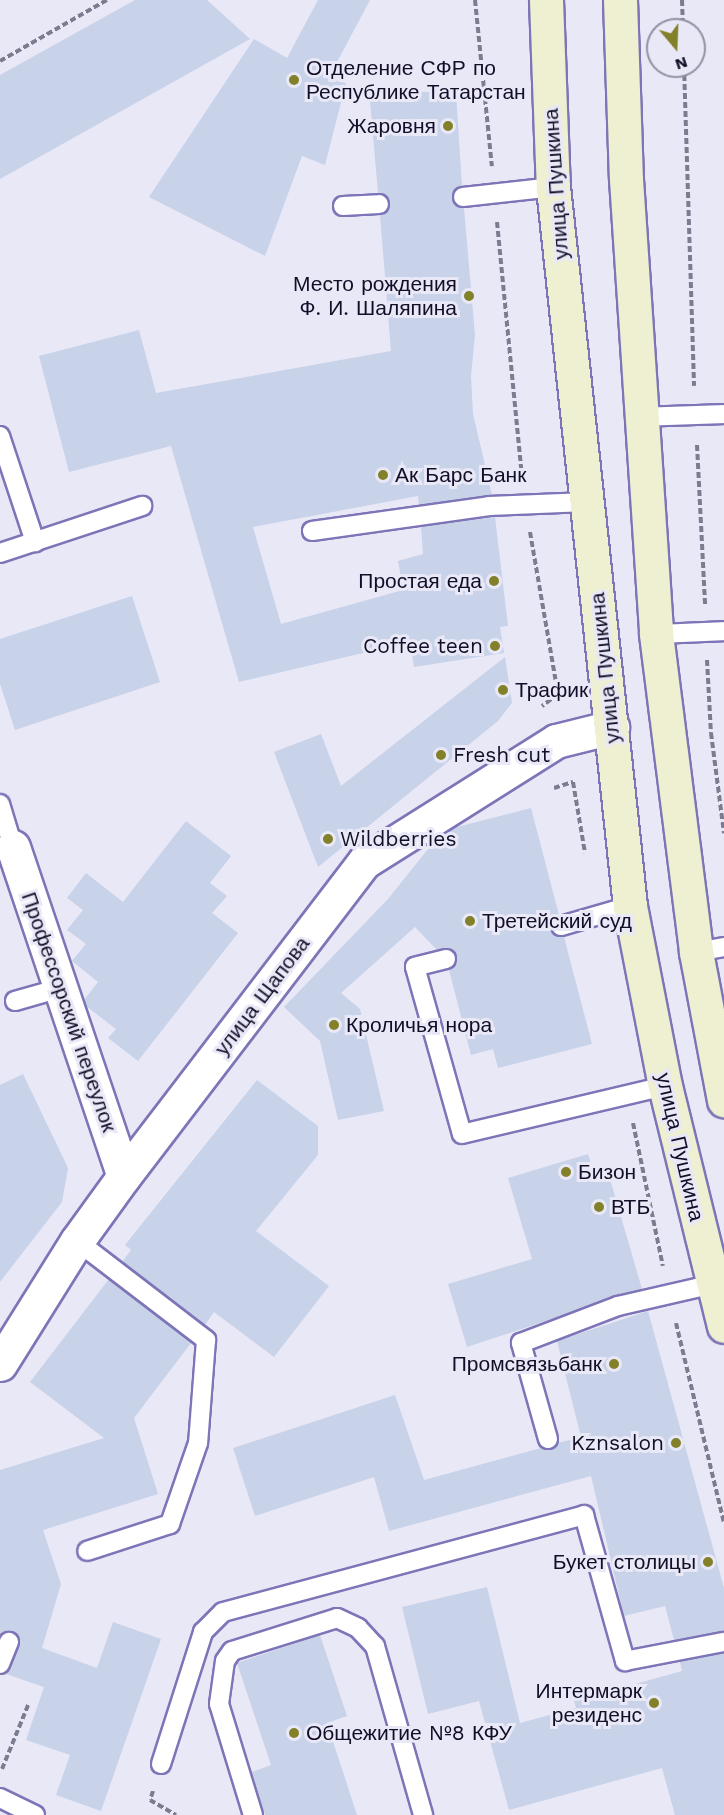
<!DOCTYPE html>
<meta charset="utf-8">
<style>
body{margin:0}
#map{position:relative;width:724px;height:1815px;overflow:hidden;background:#e9e8f7;font-family:"Work Sans",sans-serif}
div>[style]{position:absolute}
.building>*{inset:0;background:#c8d2e9}
.path>*{height:4px;margin-top:-2px;transform-origin:0;background:repeating-linear-gradient(90deg,#7d7b8f 0 6px,transparent 0 9px)}
.roads{filter:drop-shadow(2px 0 #7d75b7) drop-shadow(-2px 0 #7d75b7) drop-shadow(0 2px #7d75b7) drop-shadow(0 -2px #7d75b7)}
.service>*{height:18px;margin:-9px;padding:0 9px;transform-origin:9px;border-radius:9px;background:#fff}
.minor>*{height:33px;margin:-16.5px;padding:0 16.5px;transform-origin:16.5px;border-radius:16.5px;background:#fff}
.secondary>*{height:33px;margin:-16.5px;padding:0 16.5px;transform-origin:16.5px;border-radius:16.5px;background:#efefd1}
.dots>*{width:16px;height:16px;translate:-50% -50%;box-sizing:border-box;border:3px solid #e9e8f7;border-radius:50%}
span{translate:-50% -50%;white-space:nowrap;text-align:center;line-height:1.15;-webkit-text-stroke:6px #e9e8f7;paint-order:stroke}
.poi-label{font-size:21px;color:#120e27}
.left{translate:0 -50%;text-align:left}
.right{translate:-100% -50%;text-align:right}
.street-label{font-size:21px;color:#120e27}
.north{position:absolute;left:646px;top:18px;width:60px;height:60px;box-sizing:border-box;background:#e9e8f7;border:2px solid #9391a4;border-radius:50%;rotate:161deg;font-size:16px;font-weight:700;line-height:24px;text-align:center;color:#120e27}
.north::after{content:'';display:block;margin:auto;width:21px;height:27px;background:#828029;clip-path:polygon(50% 0,100% 100%,50% 72%,0 100%)}
</style>
<div id="map">
<div class="building">
<div style="clip-path:polygon(135px 0,207px 0,250px 39px,0 179px,0 75px)"></div>
<div style="clip-path:polygon(318px 0,370px 0,328px 79px,346px 83px,325px 165px,302px 156px,265px 256px,149px 197px,254px 39px,287px 58px)"></div>
<div style="clip-path:polygon(369px 90px,456px 93px,462px 186px,456px 188px,452px 198px,454px 204px,464px 208px,475px 335px,471px 376px,473px 414px,492px 495px,419px 505px,418px 496px,253px 527px,281px 624px,403px 590px,398px 561px,423px 554px,421px 527px,495px 517px,508px 626px,500px 627px,504px 653px,414px 667px,410px 642px,239px 682px,171px 446px,69px 472px,39px 356px,139px 330px,156px 393px,391px 351px,380px 215px,389px 210px,390px 203px,385px 194px,378px 193px)"></div>
<div style="clip-path:polygon(132px 596px,160px 682px,15px 730px,0 684px,0 639px)"></div>
<div style="clip-path:polygon(505px 657px,512px 703px,498px 721px,318px 867px,274px 752px,321px 734px,341px 786px)"></div>
<div style="clip-path:polygon(531px 808px,559px 915px,553px 919px,550px 929px,554px 934px,564px 937px,592px 1044px,498px 1068px,493px 1049px,471px 1055px,449px 970px,457px 963px,457px 956px,450px 948px,437px 950px,415px 927px,341px 993px,360px 1009px,384px 1111px,338px 1120px,320px 1041px,284px 1007px,388px 899px,436px 839px,453px 828px)"></div>
<div style="clip-path:polygon(186px 821px,231px 856px,210px 883px,227px 896px,212px 913px,238px 933px,138px 1061px,108px 1038px,116px 1029px,86px 1006px,84px 1000px,98px 982px,72px 961px,86px 944px,67px 930px,83px 910px,67px 898px,86px 873px,123px 902px)"></div>
<div style="clip-path:polygon(23px 1074px,68px 1168px,62px 1202px,0 1282px,0 1085px)"></div>
<div style="clip-path:polygon(257px 1080px,318px 1126px,318px 1155px,256px 1231px,329px 1286px,274px 1357px,214px 1312px,205px 1325px,122px 1262px,131px 1250px,125px 1245px)"></div>
<div style="clip-path:polygon(588px 1154px,595px 1176px,608px 1172px,642px 1289px,467px 1347px,448px 1284px,532px 1259px,508px 1178px)"></div>
<div style="clip-path:polygon(109px 1279px,191px 1343px,134px 1418px,158px 1494px,43px 1530px,61px 1584px,42px 1648px,97px 1668px,113px 1622px,161px 1639px,101px 1811px,56px 1795px,70px 1755px,26px 1740px,44px 1687px,6px 1674px,20px 1641px,13px 1631px,0 1636px,0 1470px,104px 1438px,30px 1382px)"></div>
<div style="clip-path:polygon(648px 1311px,724px 1588px,724px 1631px,674px 1640px,665px 1606px,624px 1616px,591px 1476px,389px 1531px,374px 1477px,255px 1516px,233px 1448px,395px 1395px,424px 1480px,541px 1448px,550px 1450px,558px 1443px,581px 1437px,557px 1341px)"></div>
<div style="clip-path:polygon(487px 1587px,520px 1723px,576px 1708px,574px 1701px,682px 1671px,680px 1662px,724px 1653px,724px 1815px,675px 1815px,662px 1768px,509px 1810px,479px 1701px,428px 1714px,402px 1607px)"></div>
<div style="clip-path:polygon(320px 1635px,347px 1716px,327px 1723px,357px 1815px,265px 1815px,252px 1772px,271px 1765px,237px 1663px)"></div>
</div>
<div class="path">
<div style="left:475px;top:0;width:167px;rotate:84.2deg"></div>
<div style="left:682px;top:0;width:30px;rotate:88deg"></div>
<div style="left:0;top:61px;width:123px;rotate:-29.7deg"></div>
<div style="left:684px;top:66px;width:320px;rotate:88.2deg"></div>
<div style="left:497px;top:222px;width:256px;rotate:84.4deg"></div>
<div style="left:697px;top:445px;width:160px;rotate:87.1deg"></div>
<div style="left:530px;top:532px;width:164px;rotate:80.2deg"></div>
<div style="left:558px;top:694px;width:20px;rotate:143deg"></div>
<div style="left:707px;top:660px;width:73px;rotate:86.9deg"></div>
<div style="left:711px;top:733px;width:101px;rotate:82.6deg"></div>
<div style="left:554px;top:788px;width:20px;rotate:-18deg"></div>
<div style="left:573px;top:782px;width:72px;rotate:80.4deg"></div>
<div style="left:633px;top:1123px;width:146px;rotate:78.2deg"></div>
<div style="left:676px;top:1323px;width:206px;rotate:76.5deg"></div>
<div style="left:2px;top:1769px;width:71px;rotate:-67.8deg"></div>
<div style="left:153px;top:1791px;width:9px;rotate:108deg"></div>
<div style="left:150px;top:1800px;width:30px;rotate:30deg"></div>
</div>
<div class="roads">
<div class="service">
<div style="left:463px;top:197px;width:91px;rotate:-6.3deg"></div>
<div style="left:343px;top:206px;width:36px;rotate:-3deg"></div>
<div style="left:640px;top:417px;width:84px;rotate:-2deg"></div>
<div style="left:0;top:436px;width:112px;rotate:71.7deg"></div>
<div style="left:312px;top:531px;width:179px;rotate:-8deg"></div>
<div style="left:489px;top:506px;width:98px;rotate:-2.3deg"></div>
<div style="left:0;top:553px;width:150px;rotate:-18.3deg"></div>
<div style="left:656px;top:634px;width:68px;rotate:-2.5deg"></div>
<div style="left:0;top:804px;width:45px;rotate:73.2deg"></div>
<div style="left:561px;top:926px;width:72px;rotate:-16.2deg"></div>
<div style="left:696px;top:952px;width:28px;rotate:-10deg"></div>
<div style="left:446px;top:959px;width:32px;rotate:166deg"></div>
<div style="left:415px;top:967px;width:173px;rotate:74.3deg"></div>
<div style="left:462px;top:1134px;width:209px;rotate:-13.3deg"></div>
<div style="left:15px;top:1001px;width:48px;rotate:-15.8deg"></div>
<div style="left:77px;top:1241px;width:163px;rotate:37.5deg"></div>
<div style="left:206px;top:1340px;width:103px;rotate:94.4deg"></div>
<div style="left:198px;top:1443px;width:86px;rotate:109.1deg"></div>
<div style="left:170px;top:1524px;width:87px;rotate:162deg"></div>
<div style="left:548px;top:1439px;width:100px;rotate:-105.7deg"></div>
<div style="left:521px;top:1343px;width:104px;rotate:-20.9deg"></div>
<div style="left:618px;top:1306px;width:98px;rotate:-13deg"></div>
<div style="left:0;top:1664px;width:24px;rotate:-68deg"></div>
<div style="left:161px;top:1764px;width:139px;rotate:-72.3deg"></div>
<div style="left:203px;top:1632px;width:28px;rotate:-45deg"></div>
<div style="left:223px;top:1612px;width:374px;rotate:-15deg"></div>
<div style="left:584px;top:1515px;width:152px;rotate:74.3deg"></div>
<div style="left:625px;top:1661px;width:101px;rotate:-10.9deg"></div>
<div style="left:0;top:1798px;width:39px;rotate:26deg"></div>
<div style="left:253px;top:1815px;width:116px;rotate:-107deg"></div>
<div style="left:219px;top:1704px;width:43px;rotate:-82.1deg"></div>
<div style="left:225px;top:1661px;width:12px;rotate:-55deg"></div>
<div style="left:232px;top:1651px;width:110px;rotate:-17.4deg"></div>
<div style="left:337px;top:1618px;width:23px;rotate:25deg"></div>
<div style="left:358px;top:1628px;width:25px;rotate:47deg"></div>
<div style="left:375px;top:1646px;width:176px;rotate:74.1deg"></div>
</div>
<div class="minor">
<div style="left:13px;top:847px;width:347px;rotate:71.4deg"></div>
<div style="left:0;top:1364px;width:145px;rotate:-58deg"></div>
<div style="left:77px;top:1241px;width:80px;rotate:-54.1deg"></div>
<div style="left:124px;top:1176px;width:395px;rotate:-52.6deg"></div>
<div style="left:364px;top:862px;width:227px;rotate:-32.2deg"></div>
<div style="left:556px;top:741px;width:58px;rotate:-14deg"></div>
</div>
<div class="secondary">
<div style="left:546px;top:0;width:187px;rotate:87.9deg"></div>
<div style="left:553px;top:187px;width:723px;rotate:83.89deg"></div>
<div style="left:630px;top:906px;width:183px;rotate:79deg"></div>
<div style="left:665px;top:1086px;width:247px;rotate:76.2deg"></div>
<div style="left:620px;top:0;width:179px;rotate:88.1deg"></div>
<div style="left:626px;top:179px;width:456px;rotate:86.2deg"></div>
<div style="left:656px;top:634px;width:321px;rotate:82.8deg"></div>
<div style="left:696px;top:952px;width:151px;rotate:79.3deg"></div>
</div>
</div>
<div class="dots">
<div style="left:294px;top:80px;background:#828029"></div>
<div style="left:448px;top:126px;background:#828029"></div>
<div style="left:469px;top:296px;background:#828029"></div>
<div style="left:383px;top:475px;background:#828029"></div>
<div style="left:494px;top:581px;background:#828029"></div>
<div style="left:495px;top:646px;background:#828029"></div>
<div style="left:503px;top:690px;background:#828029"></div>
<div style="left:441px;top:755px;background:#828029"></div>
<div style="left:328px;top:839px;background:#828029"></div>
<div style="left:470px;top:921px;background:#828029"></div>
<div style="left:334px;top:1025px;background:#828029"></div>
<div style="left:566px;top:1172px;background:#828029"></div>
<div style="left:599px;top:1207px;background:#828029"></div>
<div style="left:614px;top:1364px;background:#828029"></div>
<div style="left:676px;top:1443px;background:#828029"></div>
<div style="left:708px;top:1562px;background:#828029"></div>
<div style="left:654px;top:1703px;background:#828029"></div>
<div style="left:294px;top:1733px;background:#828029"></div>
</div>
<div class="poi-label">
<span class="left" style="left:306px;top:80px">Отделение СФР по<br>Республике Татарстан</span>
<span class="right" style="left:436px;top:126px">Жаровня</span>
<span class="right" style="left:457px;top:296px">Место рождения<br>Ф. И. Шаляпина</span>
<span class="left" style="left:395px;top:475px">Ак Барс Банк</span>
<span class="right" style="left:482px;top:581px">Простая еда</span>
<span class="right" style="left:483px;top:646px">Coffee teen</span>
<span class="left" style="left:515px;top:690px">Трафик</span>
<span class="left" style="left:453px;top:755px">Fresh cut</span>
<span class="left" style="left:340px;top:839px">Wildberries</span>
<span class="left" style="left:482px;top:921px">Третейский суд</span>
<span class="left" style="left:346px;top:1025px">Кроличья нора</span>
<span class="left" style="left:578px;top:1172px">Бизон</span>
<span class="left" style="left:611px;top:1207px">ВТБ</span>
<span class="right" style="left:602px;top:1364px">Промсвязьбанк</span>
<span class="right" style="left:664px;top:1443px">Kznsalon</span>
<span class="right" style="left:696px;top:1562px">Букет столицы</span>
<span class="right" style="left:642px;top:1703px">Интермарк<br>резиденс</span>
<span class="left" style="left:306px;top:1733px">Общежитие №8 КФУ</span>
</div>
<div class="street-label">
<span style="left:556px;top:184px;rotate:-94deg">улица Пушкина</span>
<span style="left:605px;top:668px;rotate:-96deg">улица Пушкина</span>
<span style="left:262px;top:996px;rotate:-53deg">улица Щапова</span>
<span style="left:69px;top:1012px;rotate:71deg">Профессорский переулок</span>
<span style="left:680px;top:1147px;rotate:77deg">улица Пушкина</span>
</div>
<div class="north">N</div>
</div>
